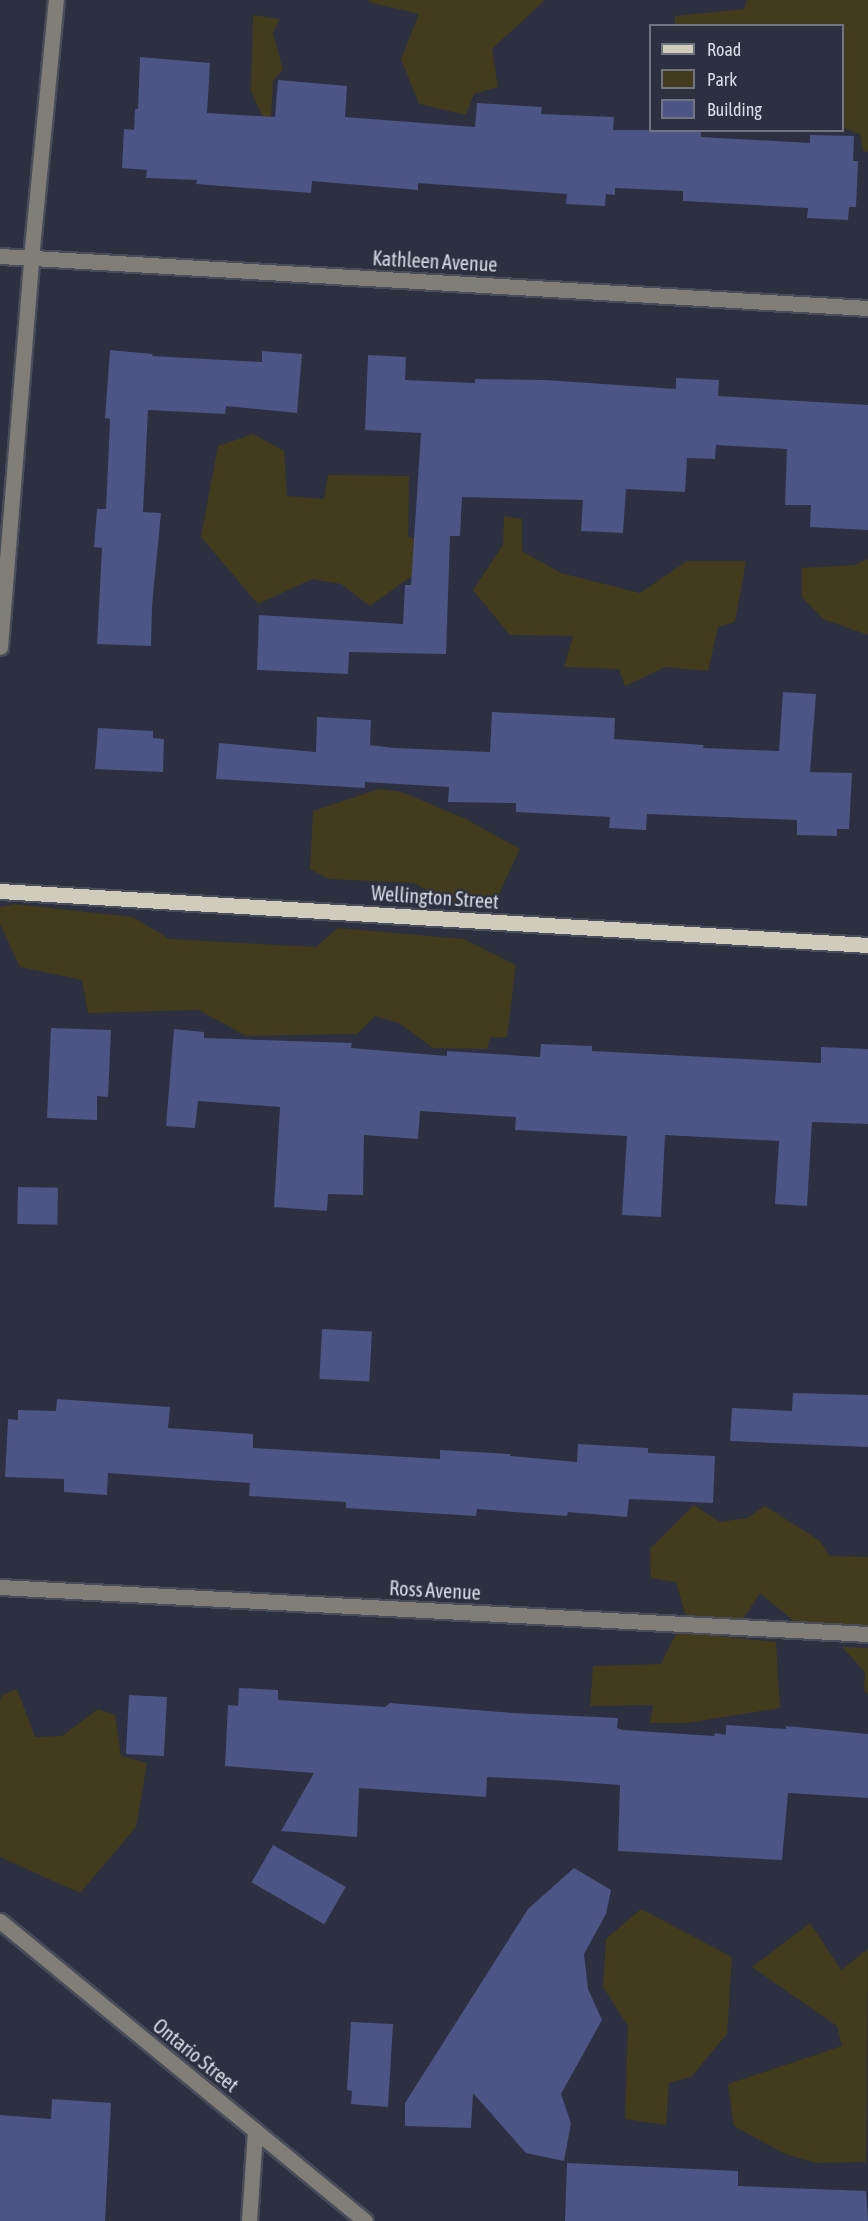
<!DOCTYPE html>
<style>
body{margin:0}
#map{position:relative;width:868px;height:2221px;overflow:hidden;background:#2c3040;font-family:"Asap Condensed",sans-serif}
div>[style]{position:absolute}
.green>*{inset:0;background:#423b1c}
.building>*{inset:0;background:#4c5585;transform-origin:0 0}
.roads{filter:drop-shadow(2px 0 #484c5b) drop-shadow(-2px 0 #484c5b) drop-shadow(0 2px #484c5b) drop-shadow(0 -2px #484c5b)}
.minor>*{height:15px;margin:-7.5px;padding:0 7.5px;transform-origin:7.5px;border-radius:7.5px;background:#807e76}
.major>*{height:15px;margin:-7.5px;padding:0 7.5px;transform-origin:7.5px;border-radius:7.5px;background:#d0ccbb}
span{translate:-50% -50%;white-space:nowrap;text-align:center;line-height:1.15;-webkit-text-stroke:4.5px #2c3040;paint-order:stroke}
.street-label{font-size:20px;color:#d9dce6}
.legend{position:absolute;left:649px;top:24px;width:195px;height:108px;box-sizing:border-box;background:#2c3040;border:2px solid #717582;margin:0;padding:8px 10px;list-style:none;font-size:18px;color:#d9dce6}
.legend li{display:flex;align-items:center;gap:12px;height:30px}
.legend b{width:30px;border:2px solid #717582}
</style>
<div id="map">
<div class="green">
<div style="clip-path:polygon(369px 0,545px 0,492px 49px,498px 87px,474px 94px,466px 115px,419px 104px,401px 59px,419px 14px,368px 2px)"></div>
<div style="clip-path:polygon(747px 0,868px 0,868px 152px,863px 151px,860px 134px,843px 128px,842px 26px,675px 25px,675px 16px,744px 9px)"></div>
<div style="clip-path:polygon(253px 15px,280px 19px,273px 33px,283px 70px,273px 81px,270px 132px,251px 91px)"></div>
<div style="clip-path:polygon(253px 434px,284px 451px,287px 496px,324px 499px,328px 475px,409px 476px,408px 537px,427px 540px,420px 570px,370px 606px,341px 584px,312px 579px,258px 604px,201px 537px,218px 446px)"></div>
<div style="clip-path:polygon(504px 516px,522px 519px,522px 551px,561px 573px,640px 593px,687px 561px,746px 561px,735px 622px,718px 627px,708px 671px,665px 667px,625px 686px,619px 669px,564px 667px,573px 636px,510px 635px,473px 590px,503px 545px)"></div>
<div style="clip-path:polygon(868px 559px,868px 635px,823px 619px,802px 597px,802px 568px,855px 565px)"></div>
<div style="clip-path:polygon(379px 789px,402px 792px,466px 819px,520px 849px,496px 900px,457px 908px,414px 883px,329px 879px,310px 869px,313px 811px)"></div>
<div style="clip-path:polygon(14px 904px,133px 917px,169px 939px,316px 947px,338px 928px,464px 939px,516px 965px,507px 1037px,490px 1038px,487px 1049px,433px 1048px,399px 1023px,375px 1016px,357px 1034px,246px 1036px,199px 1010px,88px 1013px,82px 980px,20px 967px,0 924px,0 907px)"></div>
<div style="clip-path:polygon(694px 1505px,720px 1522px,747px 1518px,765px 1506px,820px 1541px,830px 1556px,868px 1557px,868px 1631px,795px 1622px,760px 1593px,734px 1633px,690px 1630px,676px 1582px,651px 1578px,650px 1549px)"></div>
<div style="clip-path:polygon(677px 1632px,776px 1642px,780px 1708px,687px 1723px,650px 1723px,653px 1705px,590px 1706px,593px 1666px,661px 1664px)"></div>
<div style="clip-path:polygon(842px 1647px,868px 1648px,868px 1695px,864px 1690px,865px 1672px)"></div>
<div style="clip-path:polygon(17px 1689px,35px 1737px,62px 1736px,98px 1709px,115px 1715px,121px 1756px,147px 1763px,136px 1827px,80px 1893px,0 1857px,0 1701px,2px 1695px)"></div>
<div style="clip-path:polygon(641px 1909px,732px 1957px,727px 2034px,691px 2077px,669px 2083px,666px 2125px,625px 2119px,628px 2026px,603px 1987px,606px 1939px)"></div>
<div style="clip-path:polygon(810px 1923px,841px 1970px,868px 1949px,866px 2162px,815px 2163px,783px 2153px,734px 2126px,728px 2084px,842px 2046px,837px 2026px,752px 1967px)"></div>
</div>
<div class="building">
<div style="clip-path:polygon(140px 57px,210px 63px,207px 113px,275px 117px,278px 80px,347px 86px,345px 117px,475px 127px,477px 103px,542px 107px,541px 114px,614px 117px,613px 130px,701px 130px,701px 137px,810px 143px,810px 135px,854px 136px,853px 161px,858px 161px,856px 207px,849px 207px,848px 220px,807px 218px,808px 208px,683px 201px,683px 191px,615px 188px,615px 195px,606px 194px,605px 206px,566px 204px,567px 194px,418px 183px,418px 190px,312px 181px,311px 193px,196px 184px,197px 180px,146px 178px,147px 170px,122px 168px,124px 129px,134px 130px,135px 109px,138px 109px)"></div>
<div style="clip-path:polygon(110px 350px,153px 354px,152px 356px,262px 362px,262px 351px,302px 354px,297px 413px,226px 406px,225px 414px,148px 410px,143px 512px,161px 513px,152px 606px,151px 646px,97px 644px,102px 548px,94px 547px,97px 509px,106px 509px,110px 419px,105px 418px)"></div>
<div style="clip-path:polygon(368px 355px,406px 357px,405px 380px,475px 383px,475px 379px,545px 380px,676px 389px,676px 378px,719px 380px,718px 396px,868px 405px,868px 530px,810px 527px,811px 505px,785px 505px,787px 449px,716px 445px,715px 459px,687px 458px,685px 492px,626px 489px,623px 533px,581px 531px,583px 500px,462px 497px,460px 536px,450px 536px,446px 654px,349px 652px,348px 674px,257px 670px,259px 615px,403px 624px,405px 585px,411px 585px,421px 433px,365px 430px)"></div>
<div style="clip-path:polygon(783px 692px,816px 694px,810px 772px,852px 773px,849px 829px,837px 829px,837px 836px,797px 835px,797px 820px,647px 814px,646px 830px,609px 828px,610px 817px,516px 812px,516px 803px,448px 802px,449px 787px,365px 782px,365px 788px,216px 779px,219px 743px,316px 752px,317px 717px,371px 720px,370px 745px,394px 748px,490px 752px,492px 712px,615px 718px,614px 739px,704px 745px,703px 748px,779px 751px)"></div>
<div style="clip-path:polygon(98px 728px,153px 731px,153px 738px,164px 739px,163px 772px,95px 769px)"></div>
<div style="clip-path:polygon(51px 1028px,111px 1030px,108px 1097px,97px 1096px,97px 1120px,47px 1118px)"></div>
<div style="clip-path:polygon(174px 1029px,204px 1032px,204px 1038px,352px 1043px,351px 1048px,447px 1056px,447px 1051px,540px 1057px,541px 1044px,592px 1046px,592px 1051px,821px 1063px,821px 1047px,868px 1049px,868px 1124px,812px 1122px,807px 1206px,775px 1204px,779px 1141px,665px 1135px,661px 1217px,622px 1215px,627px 1136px,515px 1130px,516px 1117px,420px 1111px,418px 1139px,364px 1135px,363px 1195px,328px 1194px,327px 1211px,274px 1207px,280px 1107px,198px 1101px,195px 1128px,166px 1126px)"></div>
<div style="left:18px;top:1187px;width:40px;height:37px;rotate:1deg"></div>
<div style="left:322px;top:1329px;width:50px;height:50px;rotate:3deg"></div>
<div style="clip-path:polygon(793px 1393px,868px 1395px,868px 1447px,730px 1441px,732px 1408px,792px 1411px)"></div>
<div style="clip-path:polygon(57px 1399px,170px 1407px,168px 1428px,253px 1434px,253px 1448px,440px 1459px,440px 1450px,510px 1454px,510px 1456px,577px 1462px,578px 1444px,648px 1448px,648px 1453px,715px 1456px,713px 1503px,629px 1499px,627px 1517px,568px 1512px,567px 1516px,477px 1509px,476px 1516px,346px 1508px,346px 1502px,249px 1496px,250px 1483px,108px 1473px,107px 1495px,64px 1492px,64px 1479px,5px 1477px,8px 1419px,18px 1420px,18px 1410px,56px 1411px)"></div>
<div style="clip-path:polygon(239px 1688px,278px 1690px,278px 1700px,385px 1707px,390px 1703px,512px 1713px,618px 1718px,617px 1728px,623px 1730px,714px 1736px,715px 1733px,726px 1735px,726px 1725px,786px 1729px,786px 1726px,868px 1734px,868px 1798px,788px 1793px,782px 1860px,618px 1851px,620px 1785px,552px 1780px,487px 1777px,486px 1797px,359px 1788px,357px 1837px,281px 1831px,314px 1773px,225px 1766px,228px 1705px,238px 1706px)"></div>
<div style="left:129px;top:1695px;width:38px;height:59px;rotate:3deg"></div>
<div style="left:273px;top:1845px;width:84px;height:43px;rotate:30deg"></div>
<div style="clip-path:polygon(574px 1868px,611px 1890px,606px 1914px,584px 1954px,588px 1989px,602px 2020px,561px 2094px,571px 2123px,564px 2161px,526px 2153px,473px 2093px,471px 2128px,405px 2126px,405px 2103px,528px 1909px)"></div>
<div style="clip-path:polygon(351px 2022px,393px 2024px,388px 2107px,351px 2104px,352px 2091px,347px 2090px)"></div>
<div style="clip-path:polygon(52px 2099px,111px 2103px,105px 2221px,0 2221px,0 2115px,51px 2119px)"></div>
<div style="clip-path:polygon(567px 2163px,738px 2171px,738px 2186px,866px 2191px,868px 2221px,565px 2221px)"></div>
</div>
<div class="roads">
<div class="minor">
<div style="left:0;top:256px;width:870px;rotate:3.43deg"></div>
<div style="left:0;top:647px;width:390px;rotate:-85.4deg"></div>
<div style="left:31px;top:258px;width:259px;rotate:-84.5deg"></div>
<div style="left:0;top:1587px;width:869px;rotate:3.1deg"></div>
<div style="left:0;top:1921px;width:472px;rotate:39.4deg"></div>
<div style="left:249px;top:2221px;width:91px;rotate:-86.2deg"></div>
</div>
<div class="major">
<div style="left:0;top:891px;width:870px;rotate:3.56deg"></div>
</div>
</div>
<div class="street-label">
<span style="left:435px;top:261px;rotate:3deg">Kathleen Avenue</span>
<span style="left:435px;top:897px;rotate:4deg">Wellington Street</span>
<span style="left:435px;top:1590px;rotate:3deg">Ross Avenue</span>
<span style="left:196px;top:2055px;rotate:39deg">Ontario Street</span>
</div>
<ul class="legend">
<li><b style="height:8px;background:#d0ccbb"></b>Road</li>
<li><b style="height:16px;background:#423b1c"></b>Park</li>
<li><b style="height:16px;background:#4c5585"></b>Building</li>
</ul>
</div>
